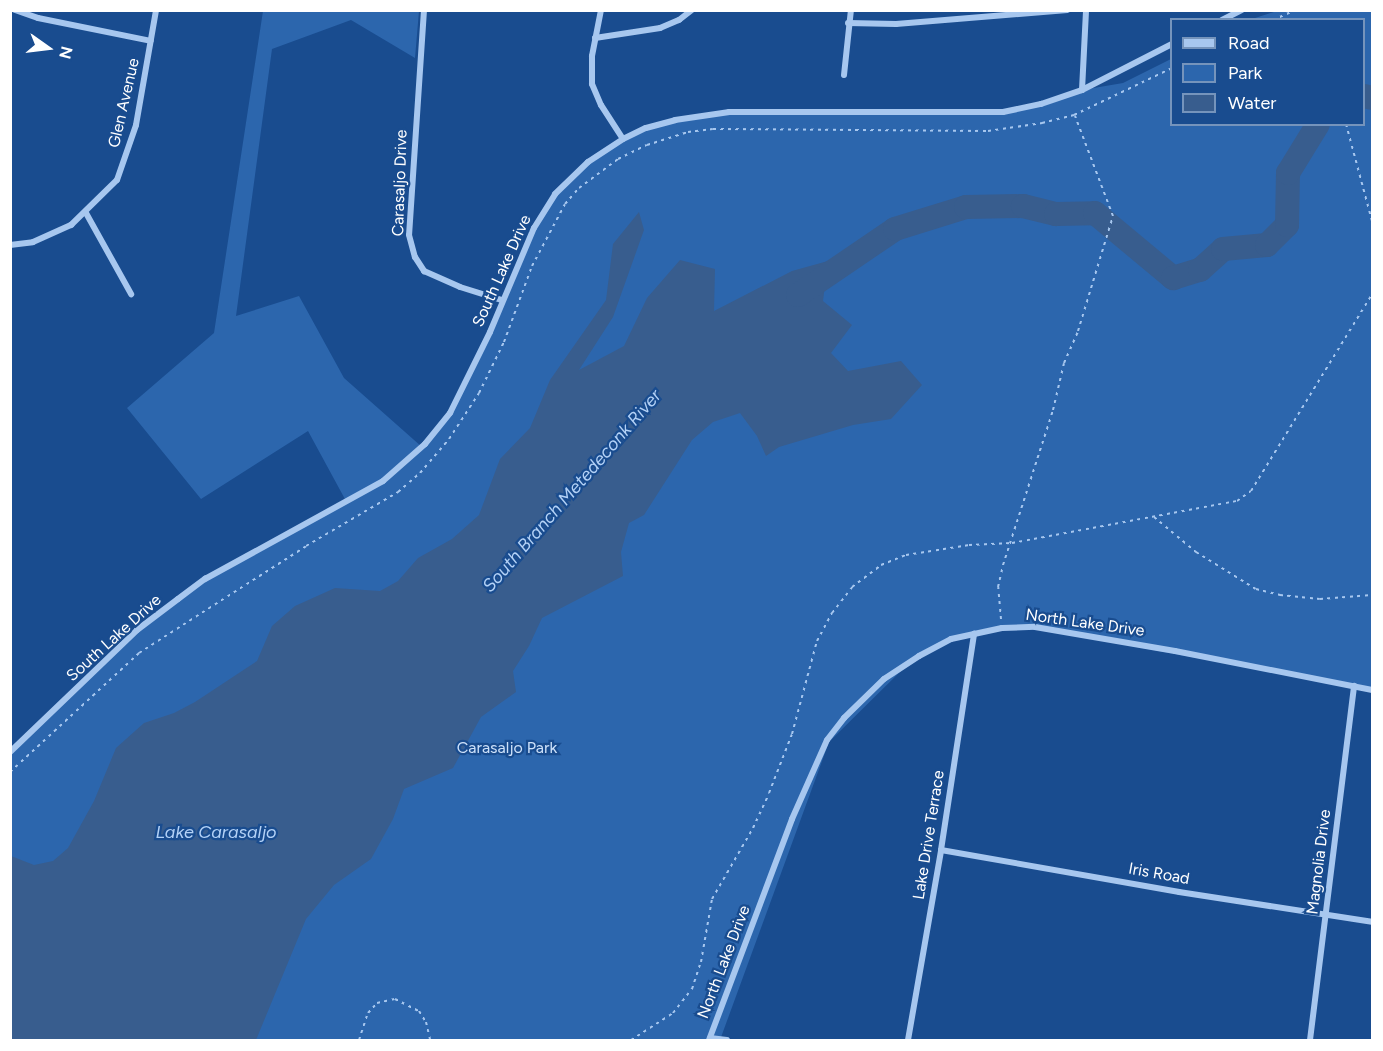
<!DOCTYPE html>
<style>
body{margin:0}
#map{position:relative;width:1383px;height:1051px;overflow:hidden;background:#194c8f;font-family:Figtree,sans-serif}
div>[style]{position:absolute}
.green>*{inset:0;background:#2c66ad}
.water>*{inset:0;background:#385d8e}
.river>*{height:24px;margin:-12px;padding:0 12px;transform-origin:12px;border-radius:12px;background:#385d8e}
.path>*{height:2px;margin-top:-1px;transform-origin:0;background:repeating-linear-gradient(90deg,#a7c7ef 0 3px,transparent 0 7.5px)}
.minor>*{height:6px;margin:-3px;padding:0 3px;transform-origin:3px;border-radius:3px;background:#a7c7ef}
span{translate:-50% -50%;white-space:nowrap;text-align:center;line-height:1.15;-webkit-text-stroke:4.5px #194c8f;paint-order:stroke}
.street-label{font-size:16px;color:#fff}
.park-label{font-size:16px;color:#cde1fa}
.water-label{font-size:18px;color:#b3d1f6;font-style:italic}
.frame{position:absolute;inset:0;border:12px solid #fff;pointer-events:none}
.legend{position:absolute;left:1170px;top:18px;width:195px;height:108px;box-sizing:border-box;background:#194c8f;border:2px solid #7594bc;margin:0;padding:8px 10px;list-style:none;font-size:18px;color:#fff}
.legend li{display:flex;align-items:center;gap:12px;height:30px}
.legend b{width:30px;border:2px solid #7594bc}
.north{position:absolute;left:18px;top:18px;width:60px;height:60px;-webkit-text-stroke:4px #194c8f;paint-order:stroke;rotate:104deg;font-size:16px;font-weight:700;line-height:24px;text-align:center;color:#fff}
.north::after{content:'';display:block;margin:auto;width:21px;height:27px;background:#fff;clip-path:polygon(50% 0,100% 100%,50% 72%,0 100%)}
</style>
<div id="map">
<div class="green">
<div style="clip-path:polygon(263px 11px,419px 11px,415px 58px,351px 20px,272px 49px,236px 316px,299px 296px,344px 378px,422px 447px,450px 413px,490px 332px,534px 228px,555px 194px,588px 162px,646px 128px,729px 112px,994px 112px,1041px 104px,1082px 90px,1123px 83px,1171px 59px,1172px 124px,1364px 124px,1364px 20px,1252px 19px,1277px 11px,1372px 11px,1372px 690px,1027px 627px,974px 634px,934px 648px,909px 663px,829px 742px,720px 1040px,11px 1040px,10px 752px,137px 630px,205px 579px,346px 501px,308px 431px,201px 499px,127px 408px,214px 333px)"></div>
</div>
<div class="water">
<div style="clip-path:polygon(639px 212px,644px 230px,613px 317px,579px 370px,624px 346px,647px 298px,680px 260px,715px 269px,714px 311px,792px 271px,828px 261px,823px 301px,852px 325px,831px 353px,848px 371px,901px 361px,922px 385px,891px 419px,853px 425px,779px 447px,766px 456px,757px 436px,740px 413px,713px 422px,692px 440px,644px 515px,629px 523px,621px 552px,623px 576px,542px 618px,529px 646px,513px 671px,516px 692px,481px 717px,453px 768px,404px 789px,393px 819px,371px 859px,334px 885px,306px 919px,256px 1040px,11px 1040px,11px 856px,34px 865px,53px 861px,68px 848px,94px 801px,116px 748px,144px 723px,174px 713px,195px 702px,257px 661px,272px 626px,295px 606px,335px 588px,380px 591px,398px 581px,418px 558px,452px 539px,479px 515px,500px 459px,530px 428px,550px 380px,606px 300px,613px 244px)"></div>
</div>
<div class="river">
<div style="left:1364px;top:96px;width:8px;rotate:14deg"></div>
<div style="left:798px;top:295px;width:117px;rotate:-34.2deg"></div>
<div style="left:895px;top:229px;width:74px;rotate:-17.2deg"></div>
<div style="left:966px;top:207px;width:57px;rotate:-1deg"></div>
<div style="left:1023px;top:206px;width:34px;rotate:14deg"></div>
<div style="left:1056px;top:214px;width:39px;rotate:-1deg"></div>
<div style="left:1095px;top:213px;width:102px;rotate:39.8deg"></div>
<div style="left:1173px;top:278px;width:28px;rotate:-17deg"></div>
<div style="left:1200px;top:270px;width:31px;rotate:-42deg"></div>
<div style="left:1223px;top:249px;width:44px;rotate:-5.2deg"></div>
<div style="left:1267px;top:245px;width:28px;rotate:-45deg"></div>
<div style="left:1287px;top:225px;width:52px;rotate:-88.9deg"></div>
<div style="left:1288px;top:173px;width:57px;rotate:-58.5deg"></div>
</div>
<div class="path">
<div style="left:1273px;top:20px;width:24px;rotate:-24deg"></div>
<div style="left:1346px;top:124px;width:100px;rotate:75deg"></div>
<div style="left:1154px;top:517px;width:55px;rotate:39.8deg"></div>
<div style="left:1196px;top:552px;width:70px;rotate:31.7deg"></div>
<div style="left:1256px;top:589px;width:25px;rotate:14deg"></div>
<div style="left:1280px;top:595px;width:40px;rotate:5.7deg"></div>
<div style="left:1320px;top:599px;width:52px;rotate:-4.4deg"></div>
<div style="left:1001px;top:619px;width:32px;rotate:-95deg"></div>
<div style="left:998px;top:587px;width:23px;rotate:-77deg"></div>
<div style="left:1003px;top:565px;width:163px;rotate:-72.1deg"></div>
<div style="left:1053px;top:410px;width:48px;rotate:-76.8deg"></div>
<div style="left:1064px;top:363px;width:35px;rotate:-66deg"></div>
<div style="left:1078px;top:331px;width:120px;rotate:-73.1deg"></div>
<div style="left:1113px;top:216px;width:107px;rotate:-110.8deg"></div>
<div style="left:10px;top:772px;width:176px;rotate:-42.7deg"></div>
<div style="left:139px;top:653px;width:198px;rotate:-32.6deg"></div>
<div style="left:306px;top:546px;width:107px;rotate:-30.4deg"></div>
<div style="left:398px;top:492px;width:29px;rotate:-41deg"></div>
<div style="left:420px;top:473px;width:45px;rotate:-49.5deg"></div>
<div style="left:449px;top:439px;width:55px;rotate:-56.9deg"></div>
<div style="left:479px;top:393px;width:57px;rotate:-63.9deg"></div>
<div style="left:504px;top:342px;width:81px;rotate:-69.8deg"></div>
<div style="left:532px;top:266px;width:70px;rotate:-62deg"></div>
<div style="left:565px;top:204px;width:21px;rotate:-49deg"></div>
<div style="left:579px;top:188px;width:49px;rotate:-36.6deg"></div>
<div style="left:618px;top:159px;width:32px;rotate:-26deg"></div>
<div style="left:647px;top:145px;width:43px;rotate:-17.6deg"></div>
<div style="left:688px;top:132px;width:25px;rotate:-7deg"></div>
<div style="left:713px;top:129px;width:275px;rotate:0.4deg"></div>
<div style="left:988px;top:131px;width:55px;rotate:-8.4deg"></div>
<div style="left:1042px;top:123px;width:33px;rotate:-14deg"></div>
<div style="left:1074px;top:115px;width:109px;rotate:-25.6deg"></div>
<div style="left:359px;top:1040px;width:28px;rotate:-72deg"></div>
<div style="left:368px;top:1013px;width:13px;rotate:-48deg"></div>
<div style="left:377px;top:1003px;width:18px;rotate:-13deg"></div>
<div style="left:395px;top:999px;width:27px;rotate:27deg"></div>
<div style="left:419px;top:1011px;width:13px;rotate:58deg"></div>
<div style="left:426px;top:1022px;width:18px;rotate:77deg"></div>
<div style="left:631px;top:1040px;width:50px;rotate:-32.7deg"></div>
<div style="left:673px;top:1013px;width:31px;rotate:-52deg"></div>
<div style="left:692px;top:989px;width:28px;rotate:-72deg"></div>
<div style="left:701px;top:962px;width:64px;rotate:-80.1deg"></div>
<div style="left:712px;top:899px;width:82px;rotate:-60deg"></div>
<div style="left:753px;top:828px;width:38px;rotate:-65deg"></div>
<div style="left:769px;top:793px;width:63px;rotate:-68.7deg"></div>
<div style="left:792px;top:734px;width:96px;rotate:-75deg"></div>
<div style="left:817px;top:641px;width:32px;rotate:-62deg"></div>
<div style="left:832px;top:613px;width:33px;rotate:-52deg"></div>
<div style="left:852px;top:587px;width:36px;rotate:-37deg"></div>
<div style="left:881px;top:565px;width:27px;rotate:-22deg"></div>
<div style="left:906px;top:555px;width:64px;rotate:-9deg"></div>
<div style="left:969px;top:545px;width:43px;rotate:-2.7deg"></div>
<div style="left:1012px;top:543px;width:229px;rotate:-10.6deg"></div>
<div style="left:1237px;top:501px;width:17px;rotate:-36deg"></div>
<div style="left:1251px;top:491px;width:231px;rotate:-58.4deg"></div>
</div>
<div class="minor">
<div style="left:15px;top:10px;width:24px;rotate:19deg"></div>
<div style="left:38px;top:18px;width:115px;rotate:11.5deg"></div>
<div style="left:424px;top:10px;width:225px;rotate:93.8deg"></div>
<div style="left:409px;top:235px;width:23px;rotate:75deg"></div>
<div style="left:415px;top:257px;width:17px;rotate:57deg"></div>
<div style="left:424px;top:271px;width:39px;rotate:24deg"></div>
<div style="left:460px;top:287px;width:44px;rotate:17.2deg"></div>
<div style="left:601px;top:10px;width:47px;rotate:101.1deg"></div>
<div style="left:592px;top:56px;width:28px;rotate:90deg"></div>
<div style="left:592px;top:84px;width:23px;rotate:67deg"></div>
<div style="left:601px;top:105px;width:40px;rotate:57.1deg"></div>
<div style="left:1222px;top:20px;width:22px;rotate:-27deg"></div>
<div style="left:848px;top:23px;width:48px;rotate:1.2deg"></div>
<div style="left:896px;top:24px;width:172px;rotate:-4.7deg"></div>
<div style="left:595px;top:38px;width:66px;rotate:-8.7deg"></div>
<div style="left:660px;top:28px;width:21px;rotate:-23deg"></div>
<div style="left:679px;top:20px;width:16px;rotate:-38deg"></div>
<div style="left:844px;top:75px;width:65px;rotate:-83.9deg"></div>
<div style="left:1082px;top:90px;width:80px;rotate:-87.1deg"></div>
<div style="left:86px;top:213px;width:93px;rotate:60.9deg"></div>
<div style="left:10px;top:245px;width:23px;rotate:-7deg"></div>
<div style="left:33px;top:242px;width:42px;rotate:-24.1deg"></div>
<div style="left:71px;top:225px;width:64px;rotate:-44.4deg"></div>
<div style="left:117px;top:180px;width:58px;rotate:-70.9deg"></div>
<div style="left:136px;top:125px;width:117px;rotate:-80.1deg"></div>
<div style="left:10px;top:752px;width:176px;rotate:-43.8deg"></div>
<div style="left:137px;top:630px;width:51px;rotate:-37.1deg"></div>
<div style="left:178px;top:599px;width:34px;rotate:-37deg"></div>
<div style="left:205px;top:579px;width:203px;rotate:-28.8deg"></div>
<div style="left:383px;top:481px;width:56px;rotate:-41.4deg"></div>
<div style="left:425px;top:444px;width:40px;rotate:-51deg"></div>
<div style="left:450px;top:413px;width:90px;rotate:-63.7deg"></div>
<div style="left:490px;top:332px;width:113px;rotate:-67.1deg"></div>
<div style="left:534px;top:228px;width:40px;rotate:-58deg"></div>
<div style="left:555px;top:194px;width:46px;rotate:-44.1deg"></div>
<div style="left:588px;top:162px;width:42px;rotate:-33.3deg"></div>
<div style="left:623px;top:139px;width:25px;rotate:-26deg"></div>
<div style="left:646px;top:128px;width:30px;rotate:-15deg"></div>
<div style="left:675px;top:120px;width:55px;rotate:-8.4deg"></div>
<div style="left:729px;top:112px;width:274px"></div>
<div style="left:1003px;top:112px;width:39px;rotate:-12deg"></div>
<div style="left:1041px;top:104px;width:43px;rotate:-18.9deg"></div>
<div style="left:1082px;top:90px;width:101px;rotate:-27.1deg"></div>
<div style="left:941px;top:850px;width:242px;rotate:10deg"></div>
<div style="left:1179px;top:892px;width:195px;rotate:8.8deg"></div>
<div style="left:710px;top:1038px;width:17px;rotate:7deg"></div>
<div style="left:709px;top:1040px;width:236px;rotate:-69.4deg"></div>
<div style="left:792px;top:819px;width:86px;rotate:-66.1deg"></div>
<div style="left:827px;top:740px;width:28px;rotate:-52deg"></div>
<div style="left:844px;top:718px;width:56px;rotate:-44.3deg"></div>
<div style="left:884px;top:679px;width:42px;rotate:-33.3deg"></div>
<div style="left:919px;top:656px;width:36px;rotate:-28deg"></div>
<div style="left:951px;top:639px;width:52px;rotate:-12.2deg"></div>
<div style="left:1002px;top:628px;width:33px;rotate:-2deg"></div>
<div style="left:1035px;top:627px;width:142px;rotate:9.7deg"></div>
<div style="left:1175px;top:651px;width:201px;rotate:11.2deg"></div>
<div style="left:908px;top:1040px;width:193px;rotate:-80.1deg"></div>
<div style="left:941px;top:850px;width:219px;rotate:-81.3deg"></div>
<div style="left:1310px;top:1040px;width:357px;rotate:-82.9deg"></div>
</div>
<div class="street-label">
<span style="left:124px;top:103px;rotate:-77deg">Glen Avenue</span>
<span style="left:400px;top:183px;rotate:-88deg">Carasaljo Drive</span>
<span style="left:502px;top:271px;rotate:-66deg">South Lake Drive</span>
<span style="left:1085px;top:623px;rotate:8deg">North Lake Drive</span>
<span style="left:114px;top:638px;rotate:-42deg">South Lake Drive</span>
<span style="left:929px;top:835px;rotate:-81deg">Lake Drive Terrace</span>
<span style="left:1319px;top:862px;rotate:-83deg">Magnolia Drive</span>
<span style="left:1159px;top:874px;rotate:10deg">Iris Road</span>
<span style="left:724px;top:962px;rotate:-69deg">North Lake Drive</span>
</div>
<div class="park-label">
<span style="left:507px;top:748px">Carasaljo Park</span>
</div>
<div class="water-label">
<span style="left:572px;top:491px;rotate:-49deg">South Branch Metedeconk River</span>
<span style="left:216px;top:832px">Lake Carasaljo</span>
</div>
<div class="frame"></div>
<ul class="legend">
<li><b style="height:8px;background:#a7c7ef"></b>Road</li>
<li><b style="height:16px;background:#2c66ad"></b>Park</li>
<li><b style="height:16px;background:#385d8e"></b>Water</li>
</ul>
<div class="north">N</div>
</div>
